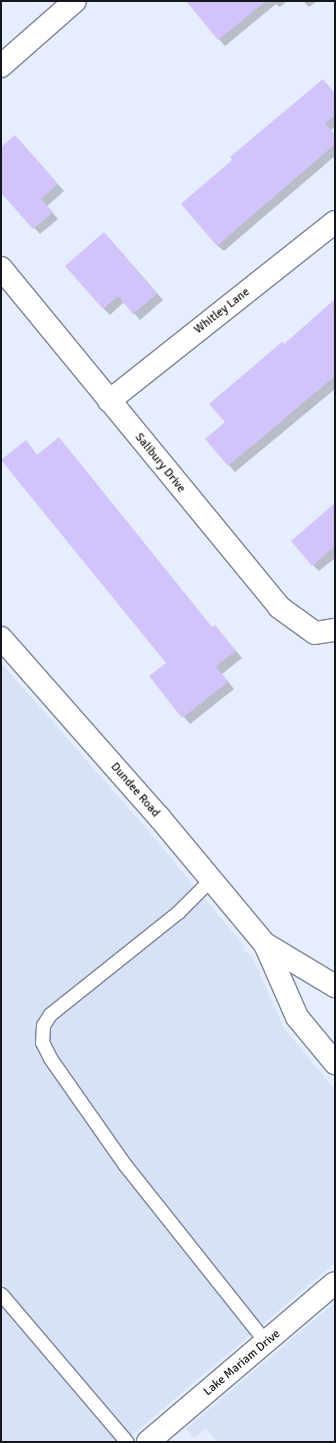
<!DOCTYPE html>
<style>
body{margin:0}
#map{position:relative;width:336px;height:1443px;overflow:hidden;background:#e6edfc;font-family:Signika,sans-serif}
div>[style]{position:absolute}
.built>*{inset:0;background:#d8e2f7}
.shadow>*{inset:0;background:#0003}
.building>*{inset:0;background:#d3c3fb}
.roads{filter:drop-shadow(1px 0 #7e8597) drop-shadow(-1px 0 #7e8597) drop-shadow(0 1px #7e8597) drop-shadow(0 -1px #7e8597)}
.service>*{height:13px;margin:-6.5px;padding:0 6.5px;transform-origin:6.5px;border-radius:6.5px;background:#fff}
.minor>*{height:22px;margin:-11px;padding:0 11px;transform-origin:11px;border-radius:11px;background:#fff}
.secondary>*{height:22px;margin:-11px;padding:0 11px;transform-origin:11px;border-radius:11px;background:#fff}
span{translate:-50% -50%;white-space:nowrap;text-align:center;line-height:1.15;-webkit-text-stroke:3px #fff;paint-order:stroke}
.street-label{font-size:12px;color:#13161c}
.frame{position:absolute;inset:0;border:2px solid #13161c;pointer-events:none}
</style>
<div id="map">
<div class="built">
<div style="clip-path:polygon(1px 663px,146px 828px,245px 947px,243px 950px,252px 956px,284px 1028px,335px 1090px,335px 1263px,124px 1442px,1px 1442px)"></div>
<div style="clip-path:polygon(335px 1302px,335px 1442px,217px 1442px,206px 1428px,194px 1438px,186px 1429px)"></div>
</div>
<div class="shadow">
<div style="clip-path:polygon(187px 1px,287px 1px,280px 7px,276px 4px,225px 46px)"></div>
<div style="clip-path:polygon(303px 1px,317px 1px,309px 7px)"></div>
<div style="clip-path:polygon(335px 94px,335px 127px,331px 130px,335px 135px,335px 156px,224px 251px,217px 245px,234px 160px)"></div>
<div style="clip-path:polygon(21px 142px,64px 191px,47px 206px,58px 219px,40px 234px,1px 191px,1px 148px)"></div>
<div style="clip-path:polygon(110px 239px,163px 300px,140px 320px,124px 302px,110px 315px,103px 308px)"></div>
<div style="clip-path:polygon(335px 302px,335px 389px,235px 472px,206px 439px,226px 422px,284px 345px)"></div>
<div style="clip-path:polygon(59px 439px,212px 628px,215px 626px,221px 633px,242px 658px,222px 674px,234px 689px,190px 724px,151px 677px,167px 663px,32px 449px,38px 456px)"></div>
<div style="clip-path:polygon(335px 505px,335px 558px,319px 571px,313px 565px)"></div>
</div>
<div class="building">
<div style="clip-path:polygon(186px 1px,266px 1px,218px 40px)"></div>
<div style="clip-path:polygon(323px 79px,335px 93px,335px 115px,325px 123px,335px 135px,335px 144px,217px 246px,181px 204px,232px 160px,230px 157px)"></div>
<div style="clip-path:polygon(15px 135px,58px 184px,41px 199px,53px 212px,33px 229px,1px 193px,1px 147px)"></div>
<div style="clip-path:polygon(104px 232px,157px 294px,133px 314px,118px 296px,103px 309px,65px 266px)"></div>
<div style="clip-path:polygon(335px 299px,335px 376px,228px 466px,205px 439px,225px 422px,209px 404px,282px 342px,284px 344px)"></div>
<div style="clip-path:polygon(59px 437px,212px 627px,215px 625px,236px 651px,216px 666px,228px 682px,182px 718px,149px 676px,166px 663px,1px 460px,26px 440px,37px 455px)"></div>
<div style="clip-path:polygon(335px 503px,335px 546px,312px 566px,291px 541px)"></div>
</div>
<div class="roads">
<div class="service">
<div style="left:210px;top:880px;width:45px;rotate:135deg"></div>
<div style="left:178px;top:912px;width:164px;rotate:141.4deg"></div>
<div style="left:50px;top:1014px;width:13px;rotate:122deg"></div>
<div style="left:43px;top:1025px;width:17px;rotate:93deg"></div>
<div style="left:42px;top:1042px;width:18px;rotate:63deg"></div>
<div style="left:50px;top:1058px;width:131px;rotate:55deg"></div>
<div style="left:125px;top:1165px;width:226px;rotate:51.5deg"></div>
<div style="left:1px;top:1294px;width:194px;rotate:49.6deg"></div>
</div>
<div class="minor">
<div style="left:1px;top:66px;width:98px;rotate:-41.3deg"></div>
<div style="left:1px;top:268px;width:438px;rotate:50.6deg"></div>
<div style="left:279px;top:607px;width:44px;rotate:35.8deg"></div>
<div style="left:315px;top:633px;width:20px;rotate:-9deg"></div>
<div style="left:109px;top:401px;width:288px;rotate:-38.4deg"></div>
<div style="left:148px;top:1442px;width:245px;rotate:-40.4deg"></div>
</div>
<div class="secondary">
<div style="left:1px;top:638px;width:239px;rotate:48.6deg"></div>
<div style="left:159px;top:817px;width:165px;rotate:50.2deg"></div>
<div style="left:265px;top:944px;width:80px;rotate:66.3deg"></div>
<div style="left:297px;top:1017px;width:60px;rotate:50.4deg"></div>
<div style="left:265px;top:944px;width:82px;rotate:31deg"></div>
</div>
</div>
<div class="street-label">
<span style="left:222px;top:311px;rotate:-38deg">Whitley Lane</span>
<span style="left:160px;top:463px;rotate:51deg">Salibury Drive</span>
<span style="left:135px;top:790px;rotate:49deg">Dundee Road</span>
<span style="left:242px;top:1363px;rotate:-40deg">Lake Mariam Drive</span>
</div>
<div class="frame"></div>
</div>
